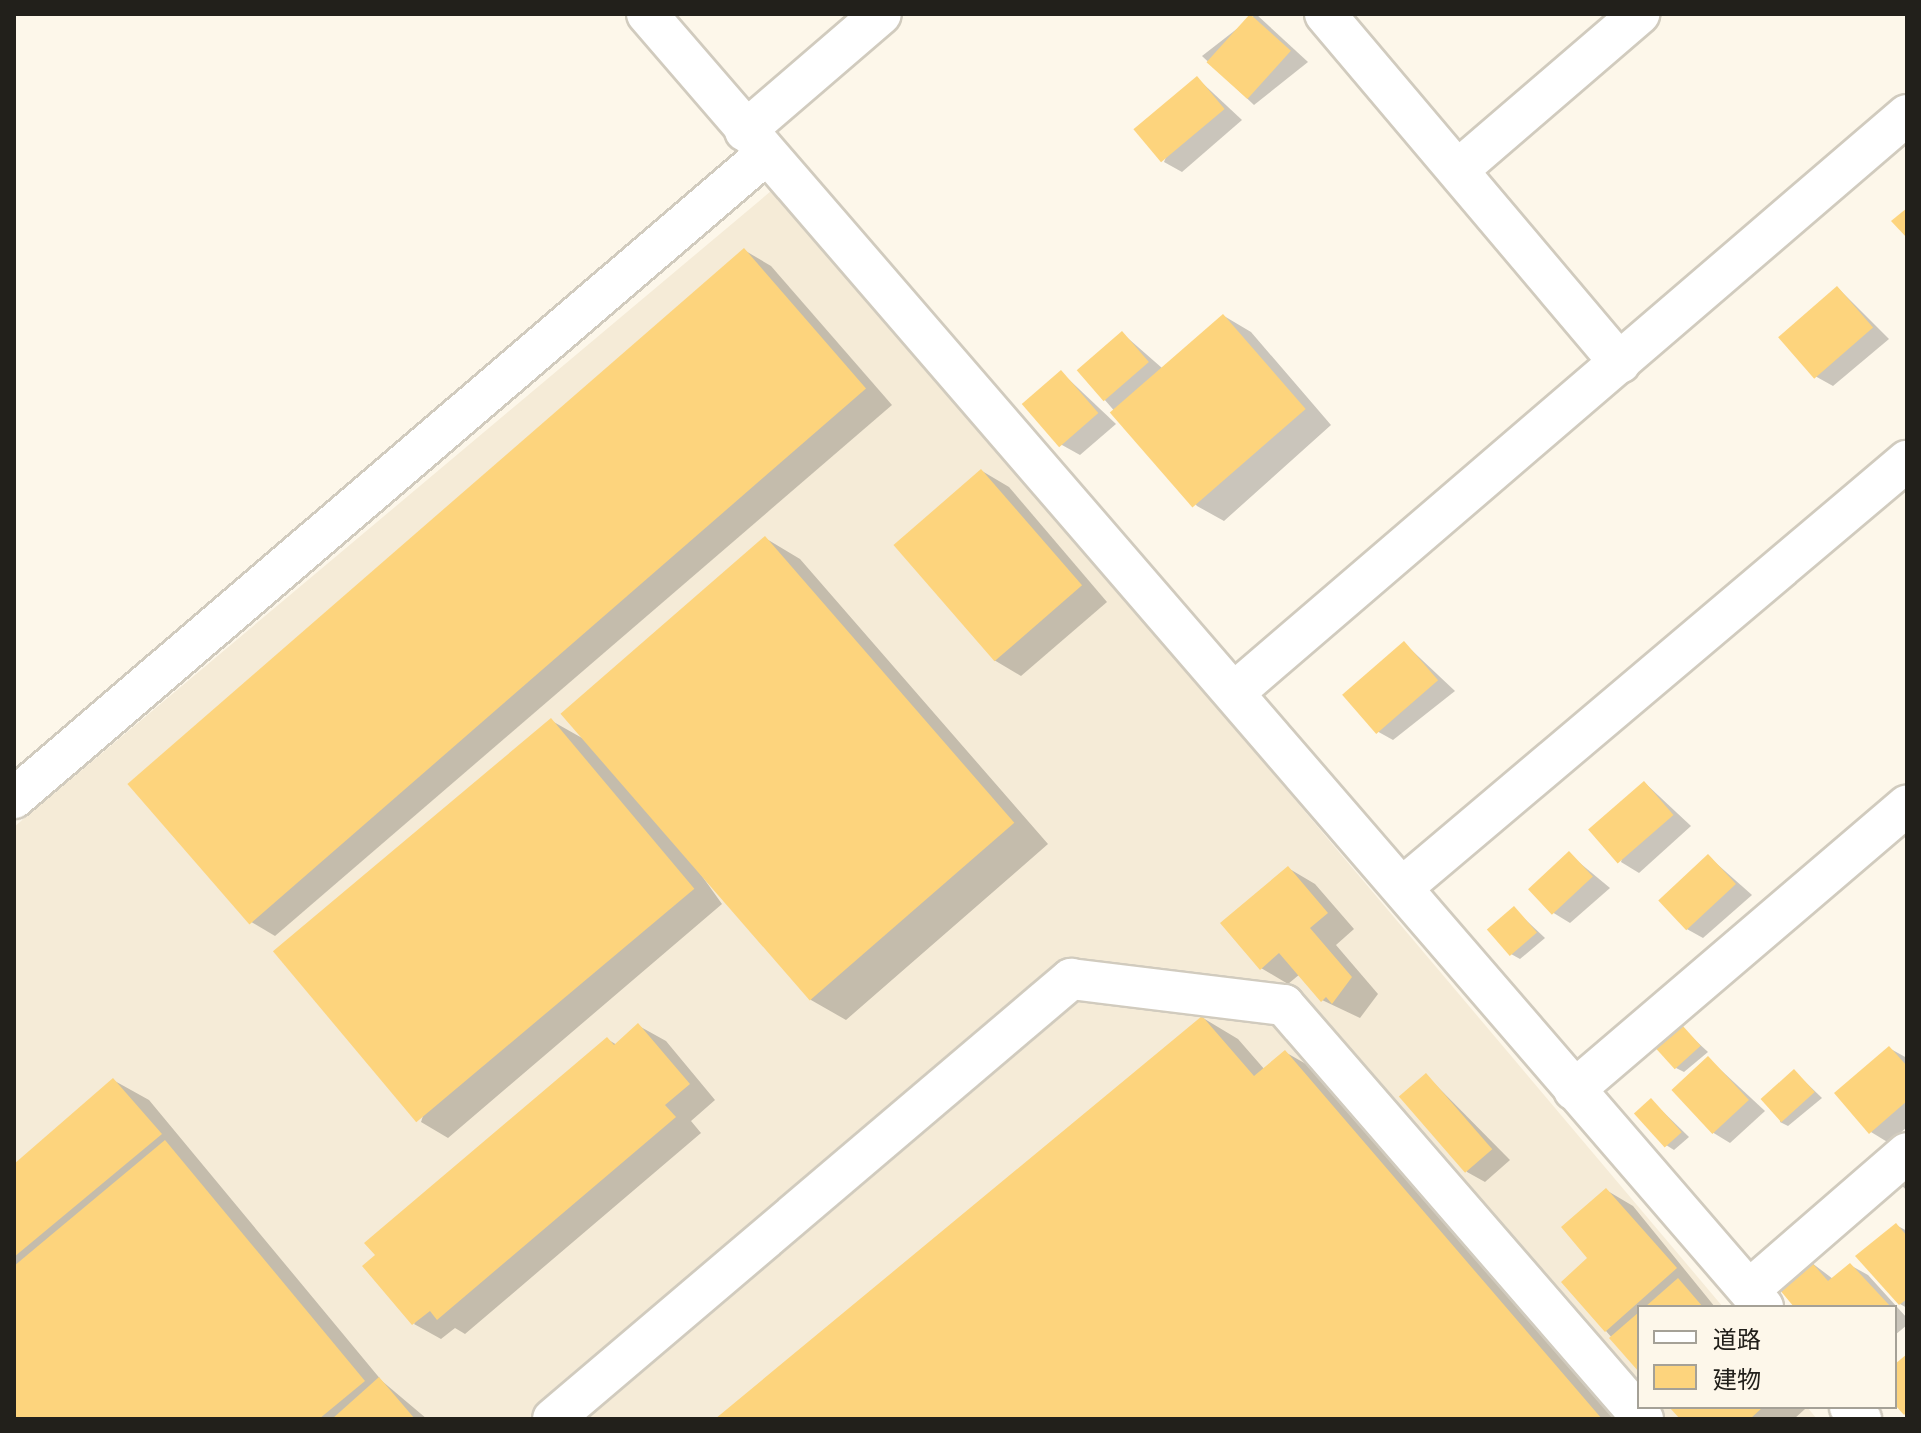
<!DOCTYPE html>
<meta charset="utf-8">
<style>
body{margin:0}
#map{position:relative;width:1921px;height:1433px;overflow:hidden;background:#fdf7ea;font-family:Commissioner,"Noto Sans JP",sans-serif}
div>[style]{position:absolute}
.built>*{inset:0;background:#f5ebd7}
.shadow>*{inset:0;background:#0003}
.building>*{inset:0;background:#fdd47d;transform-origin:0 0}
.roads{filter:drop-shadow(2px 0 #d1cbbe) drop-shadow(-2px 0 #d1cbbe) drop-shadow(0 2px #d1cbbe) drop-shadow(0 -2px #d1cbbe)}
.minor>*{height:40px;margin:-20px;padding:0 20px;transform-origin:20px;border-radius:20px;background:#fff}
span{translate:-50% -50%;white-space:nowrap;text-align:center;line-height:1.15;-webkit-text-stroke:8px #fdf7ea;paint-order:stroke}
.frame{position:absolute;inset:0;border:16px solid #22201b;pointer-events:none}
.legend{position:absolute;left:1637px;top:1305px;width:260px;height:104px;box-sizing:border-box;background:#fdf7ea;border:2px solid #a5a197;margin:0;padding:10px 14px;list-style:none;font-size:24px;color:#22201b}
.legend li{display:flex;align-items:center;gap:16px;height:40px}
.legend b{width:40px;border:2px solid #a5a197}
</style>
<div id="map">
<div class="built">
<div style="clip-path:polygon(777px 186px,1723px 1307px,1639px 1307px,1639px 1407px,1807px 1407px,1817px 1419px,14px 1419px,14px 827px)"></div>
</div>
<div class="shadow">
<div style="clip-path:polygon(1256px 14px,1308px 62px,1254px 105px,1202px 56px)"></div>
<div style="clip-path:polygon(1197px 78px,1242px 120px,1182px 172px,1164px 162px)"></div>
<div style="clip-path:polygon(744px 250px,771px 266px,892px 405px,275px 936px,248px 920px)"></div>
<div style="clip-path:polygon(1838px 288px,1889px 339px,1833px 386px,1815px 376px)"></div>
<div style="clip-path:polygon(1224px 316px,1251px 332px,1331px 425px,1224px 521px,1197px 506px,1104px 399px,1122px 333px,1162px 368px)"></div>
<div style="clip-path:polygon(1061px 372px,1116px 424px,1080px 455px,1062px 445px)"></div>
<div style="clip-path:polygon(982px 471px,1009px 487px,1107px 602px,1021px 676px,994px 660px)"></div>
<div style="clip-path:polygon(765px 538px,800px 559px,1048px 844px,846px 1020px,811px 1000px,694px 865px,722px 904px,448px 1138px,421px 1122px,552px 721px,582px 738px)"></div>
<div style="clip-path:polygon(1404px 643px,1455px 691px,1393px 740px,1375px 730px)"></div>
<div style="clip-path:polygon(1645px 783px,1691px 826px,1639px 873px,1621px 862px)"></div>
<div style="clip-path:polygon(1569px 854px,1610px 888px,1570px 923px,1552px 912px)"></div>
<div style="clip-path:polygon(1708px 856px,1752px 895px,1703px 938px,1685px 928px)"></div>
<div style="clip-path:polygon(1288px 868px,1315px 884px,1354px 929px,1336px 945px,1378px 994px,1360px 1018px,1322px 1000px,1300px 974px,1288px 984px,1261px 968px)"></div>
<div style="clip-path:polygon(1514px 909px,1545px 938px,1520px 959px,1511px 954px)"></div>
<div style="clip-path:polygon(1203px 1018px,1238px 1039px,1265px 1070px,1285px 1052px,1320px 1072px,1618px 1419px,718px 1419px)"></div>
<div style="clip-path:polygon(639px 1026px,666px 1041px,715px 1100px,691px 1121px,701px 1133px,465px 1334px,455px 1328px,441px 1339px,414px 1324px,607px 1039px,617px 1045px)"></div>
<div style="clip-path:polygon(1682px 1028px,1708px 1052px,1684px 1072px,1676px 1068px)"></div>
<div style="clip-path:polygon(1889px 1048px,1907px 1058px,1907px 1127px,1889px 1143px,1871px 1132px)"></div>
<div style="clip-path:polygon(1709px 1059px,1765px 1111px,1730px 1143px,1712px 1132px)"></div>
<div style="clip-path:polygon(1794px 1071px,1822px 1098px,1788px 1126px,1780px 1122px)"></div>
<div style="clip-path:polygon(1427px 1076px,1510px 1160px,1485px 1182px,1467px 1172px)"></div>
<div style="clip-path:polygon(113px 1080px,149px 1100px,382px 1381px,427px 1419px,14px 1419px,14px 1166px)"></div>
<div style="clip-path:polygon(1651px 1100px,1689px 1137px,1674px 1150px,1666px 1145px)"></div>
<div style="clip-path:polygon(1907px 1170px,1907px 1191px,1896px 1179px)"></div>
<div style="clip-path:polygon(1606px 1190px,1633px 1206px,1715px 1307px,1639px 1307px,1639px 1369px,1606px 1331px,1590px 1258px)"></div>
<div style="clip-path:polygon(1896px 1225px,1907px 1231px,1907px 1308px,1900px 1304px)"></div>
<div style="clip-path:polygon(1808px 1260px,1833px 1279px,1850px 1265px,1868px 1275px,1907px 1318px,1907px 1325px,1895px 1335px,1895px 1307px,1797px 1307px)"></div>
<div style="clip-path:polygon(1672px 1407px,1803px 1407px,1805px 1409px,1794px 1419px,1683px 1419px)"></div>
</div>
<div class="building">
<div style="left:1250px;top:14px;width:55px;height:65px;rotate:42deg"></div>
<div style="left:1197px;top:76px;width:43px;height:83px;rotate:50deg"></div>
<div style="clip-path:polygon(1907px 208px,1907px 238px,1891px 221px)"></div>
<div style="left:744px;top:248px;width:186px;height:817px;rotate:49deg"></div>
<div style="left:1837px;top:286px;width:55px;height:78px;rotate:49deg"></div>
<div style="left:1223px;top:314px;width:126px;height:150px;rotate:49deg"></div>
<div style="left:1122px;top:331px;width:41px;height:60px;rotate:49deg"></div>
<div style="left:1061px;top:370px;width:57px;height:52px;rotate:49deg"></div>
<div style="left:981px;top:469px;width:154px;height:116px;rotate:49deg"></div>
<div style="left:765px;top:536px;width:380px;height:271px;rotate:49deg"></div>
<div style="left:1404px;top:641px;width:52px;height:82px;rotate:49deg"></div>
<div style="left:551px;top:718px;width:223px;height:363px;rotate:50deg"></div>
<div style="left:1644px;top:781px;width:45px;height:74px;rotate:49deg"></div>
<div style="left:1569px;top:851px;width:35px;height:56px;rotate:47deg"></div>
<div style="left:1708px;top:854px;width:41px;height:68px;rotate:47deg"></div>
<div style="clip-path:polygon(1288px 866px,1328px 913px,1310px 928px,1352px 977px,1332px 1004px,1326px 997px,1321px 1002px,1279px 953px,1260px 970px,1220px 923px)"></div>
<div style="left:1514px;top:906px;width:35px;height:36px;rotate:49deg"></div>
<div style="clip-path:polygon(1202px 1016px,1254px 1076px,1285px 1050px,1602px 1419px,715px 1419px)"></div>
<div style="clip-path:polygon(638px 1023px,690px 1084px,665px 1105px,676px 1117px,437px 1320px,430px 1311px,412px 1325px,362px 1266px,375px 1255px,364px 1243px,607px 1037px,614px 1045px)"></div>
<div style="left:1682px;top:1025px;width:28px;height:35px;rotate:48deg"></div>
<div style="clip-path:polygon(1889px 1046px,1907px 1066px,1907px 1101px,1869px 1134px,1834px 1093px)"></div>
<div style="left:1708px;top:1056px;width:60px;height:50px;rotate:47deg"></div>
<div style="left:1794px;top:1069px;width:31px;height:45px;rotate:48deg"></div>
<div style="left:1426px;top:1073px;width:101px;height:36px;rotate:49deg"></div>
<div style="clip-path:polygon(113px 1078px,162px 1134px,14px 1257px,14px 1164px)"></div>
<div style="left:1651px;top:1098px;width:46px;height:23px;rotate:48deg"></div>
<div style="clip-path:polygon(165px 1140px,365px 1381px,319px 1419px,14px 1419px,14px 1266px)"></div>
<div style="clip-path:polygon(1606px 1188px,1677px 1268px,1605px 1332px,1561px 1282px,1587px 1258px,1561px 1227px)"></div>
<div style="clip-path:polygon(1896px 1223px,1907px 1236px,1907px 1299px,1899px 1305px,1855px 1256px)"></div>
<div style="clip-path:polygon(1807px 1257px,1828px 1281px,1850px 1263px,1891px 1307px,1794px 1307px,1775px 1284px)"></div>
<div style="clip-path:polygon(1678px 1278px,1703px 1307px,1645px 1307px)"></div>
<div style="clip-path:polygon(1639px 1312px,1639px 1372px,1609px 1338px)"></div>
<div style="clip-path:polygon(1907px 1354px,1907px 1412px,1904px 1415px,1895px 1405px,1895px 1364px)"></div>
<div style="clip-path:polygon(379px 1377px,415px 1419px,332px 1419px)"></div>
<div style="clip-path:polygon(1669px 1407px,1763px 1407px,1750px 1419px,1680px 1419px)"></div>
</div>
<div class="roads">
<div class="minor">
<div style="left:647px;top:14px;width:1708px;rotate:49.2deg"></div>
<div style="left:1325px;top:14px;width:457px;rotate:49.8deg"></div>
<div style="left:745px;top:131px;width:179px;rotate:-40.7deg"></div>
<div style="left:1459px;top:169px;width:238px;rotate:-40.7deg"></div>
<div style="left:1237px;top:690px;width:883px;rotate:-40.64deg"></div>
<div style="left:14px;top:798px;width:989px;rotate:-40.57deg"></div>
<div style="left:1404px;top:886px;width:659px;rotate:-40.2deg"></div>
<div style="left:1574px;top:1090px;width:438px;rotate:-40.5deg"></div>
<div style="left:1749px;top:1290px;width:209px;rotate:-40.9deg"></div>
<div style="left:1850px;top:1407px;width:16px;rotate:47deg"></div>
<div style="left:553px;top:1419px;width:680px;rotate:-40.35deg"></div>
<div style="left:1071px;top:979px;width:215px;rotate:7deg"></div>
<div style="left:1284px;top:1005px;width:548px;rotate:49.07deg"></div>
</div>
</div>
<div class="frame"></div>
<ul class="legend">
<li><b style="height:10px;background:#fff"></b>道路</li>
<li><b style="height:22px;background:#fdd47d"></b>建物</li>
</ul>
</div>
